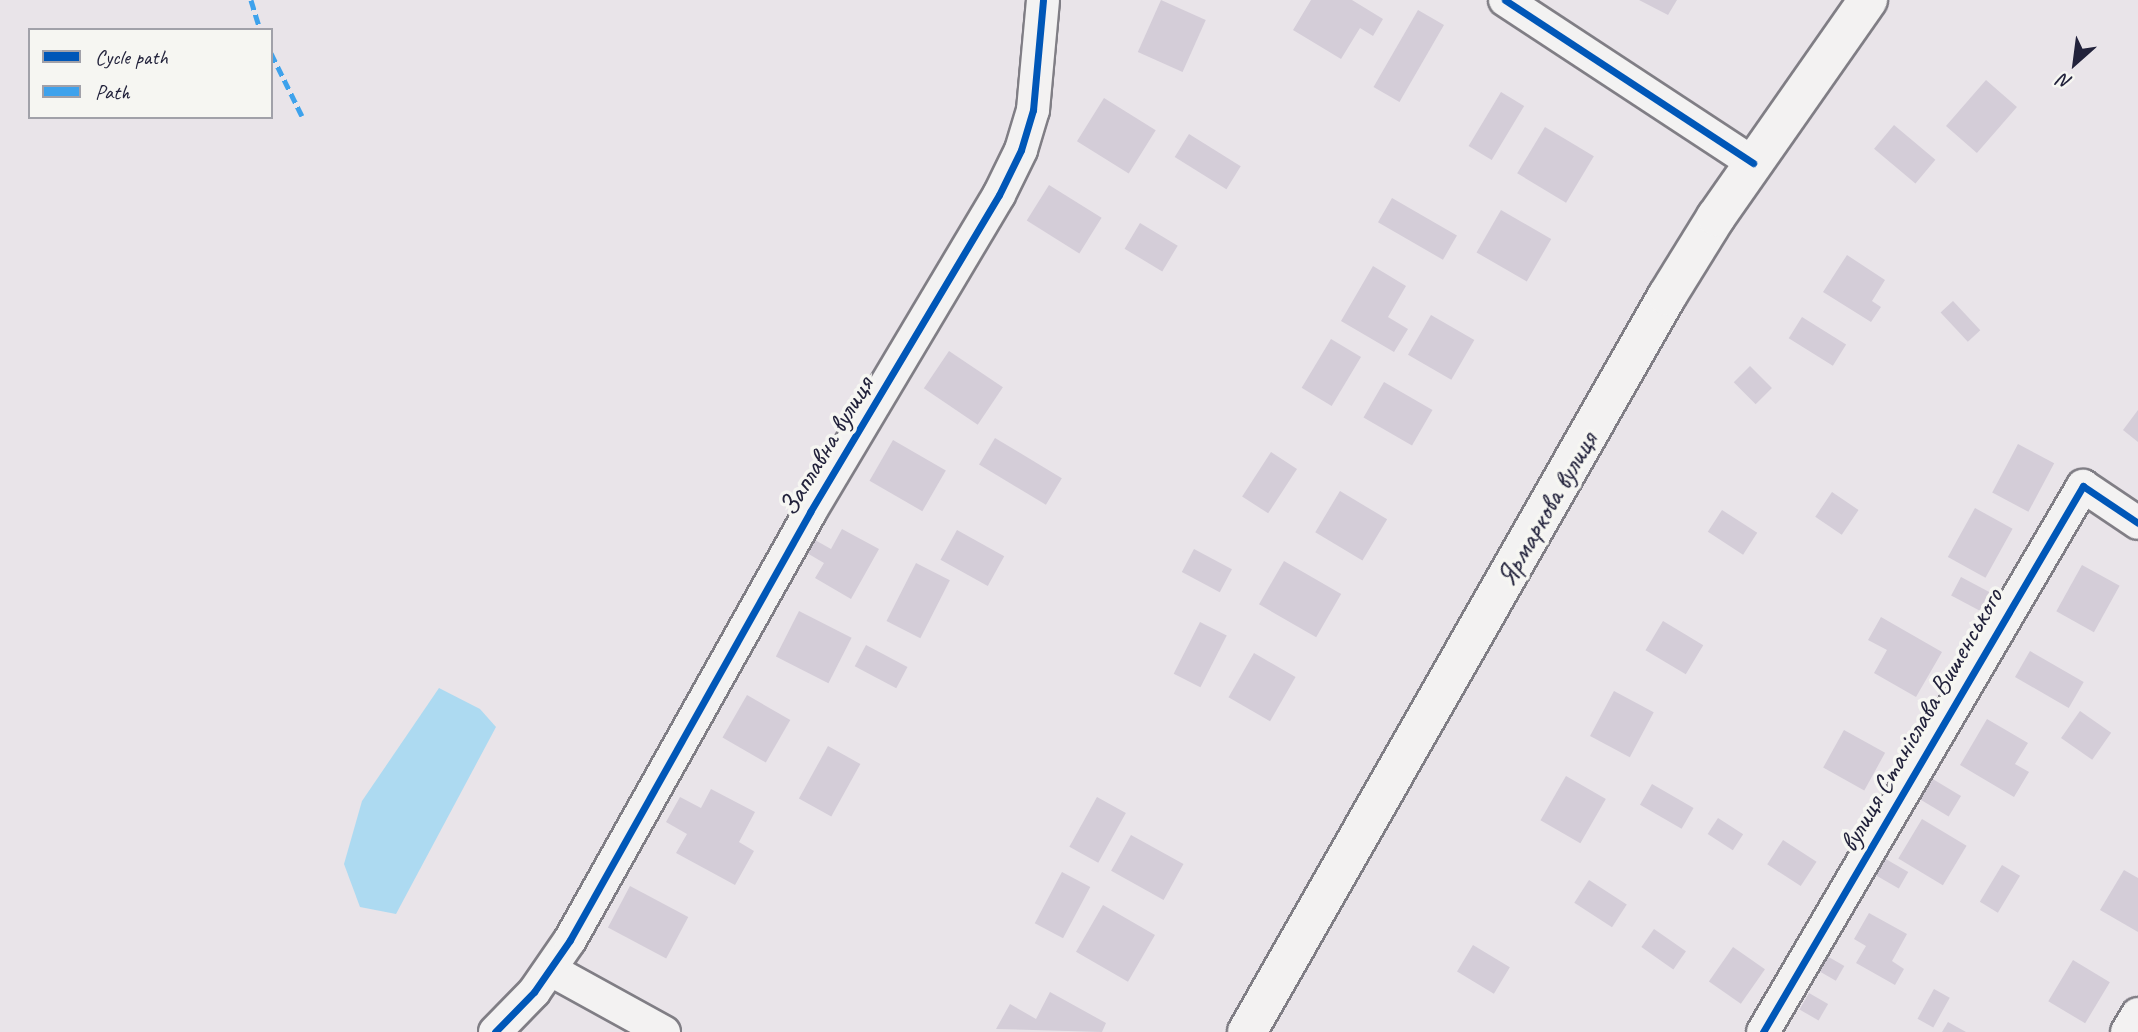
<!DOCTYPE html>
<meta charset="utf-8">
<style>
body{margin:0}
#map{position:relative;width:2138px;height:1032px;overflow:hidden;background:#e9e4e9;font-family:Caveat,sans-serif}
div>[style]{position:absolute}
.water>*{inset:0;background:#addaf1}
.building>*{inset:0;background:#d4cdd8;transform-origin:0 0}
.roads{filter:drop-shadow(2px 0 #807e85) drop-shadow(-2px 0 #807e85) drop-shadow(0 2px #807e85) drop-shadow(0 -2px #807e85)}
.street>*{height:32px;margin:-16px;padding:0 16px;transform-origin:16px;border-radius:16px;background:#f3f2f2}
.secondary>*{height:38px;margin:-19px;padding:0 19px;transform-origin:19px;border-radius:19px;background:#f3f2f2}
.quiet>*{height:5px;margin-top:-2.5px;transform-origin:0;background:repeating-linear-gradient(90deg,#3ea2ec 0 10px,transparent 0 15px)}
.cycleway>*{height:7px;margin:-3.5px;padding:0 3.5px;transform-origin:3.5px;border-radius:3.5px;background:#0057b8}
span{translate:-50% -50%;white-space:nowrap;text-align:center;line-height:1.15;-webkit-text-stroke:7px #f6f6f2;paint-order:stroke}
.street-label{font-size:28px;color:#22223b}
.legend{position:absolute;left:28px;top:28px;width:245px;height:91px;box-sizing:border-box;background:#f6f6f2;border:2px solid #a1a1a9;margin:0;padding:9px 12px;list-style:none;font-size:21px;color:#22223b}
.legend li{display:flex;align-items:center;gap:14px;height:35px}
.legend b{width:35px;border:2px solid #a1a1a9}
.north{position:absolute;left:2040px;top:28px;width:70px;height:70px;-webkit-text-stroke:5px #f6f6f2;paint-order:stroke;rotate:208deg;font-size:19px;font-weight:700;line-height:28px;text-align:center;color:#22223b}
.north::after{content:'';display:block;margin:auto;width:24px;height:32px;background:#22223b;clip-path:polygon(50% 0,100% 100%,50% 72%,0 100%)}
</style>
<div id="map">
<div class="water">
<div style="clip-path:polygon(439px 688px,480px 709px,496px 727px,396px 914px,360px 907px,344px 864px,362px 801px)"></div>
</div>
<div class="building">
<div style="left:1161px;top:0;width:49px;height:57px;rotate:24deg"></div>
<div style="clip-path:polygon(1311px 0,1352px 0,1383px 19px,1373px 36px,1360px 28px,1341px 59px,1293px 30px)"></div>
<div style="clip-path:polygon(1639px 0,1677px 0,1668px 15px)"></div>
<div style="left:1418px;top:10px;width:30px;height:89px;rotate:30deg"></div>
<div style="left:1986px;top:80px;width:41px;height:61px;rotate:41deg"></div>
<div style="left:1501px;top:92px;width:27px;height:63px;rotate:31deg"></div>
<div style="left:1104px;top:98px;width:61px;height:51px;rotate:32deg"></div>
<div style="left:1894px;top:125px;width:54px;height:31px;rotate:40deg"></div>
<div style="left:1545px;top:127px;width:57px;height:54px;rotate:31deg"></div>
<div style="left:1189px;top:134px;width:61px;height:27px;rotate:32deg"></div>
<div style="left:1049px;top:185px;width:62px;height:42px;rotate:32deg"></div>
<div style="left:1392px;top:198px;width:75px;height:28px;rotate:30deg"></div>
<div style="left:1501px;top:210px;width:58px;height:49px;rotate:30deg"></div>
<div style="left:1140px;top:223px;width:44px;height:30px;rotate:31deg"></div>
<div style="clip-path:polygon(1847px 255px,1885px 280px,1872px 301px,1881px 307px,1871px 322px,1823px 292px)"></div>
<div style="clip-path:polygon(1373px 266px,1406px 286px,1388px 317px,1408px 329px,1394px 352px,1341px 321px)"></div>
<div style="left:1953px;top:301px;width:40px;height:17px;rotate:47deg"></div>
<div style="left:1431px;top:315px;width:50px;height:46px;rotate:30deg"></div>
<div style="left:1802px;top:317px;width:52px;height:25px;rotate:32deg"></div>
<div style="left:1331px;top:339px;width:35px;height:57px;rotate:31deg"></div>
<div style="left:949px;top:351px;width:65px;height:45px;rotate:34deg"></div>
<div style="left:1750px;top:366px;width:31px;height:23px;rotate:45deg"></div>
<div style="left:1384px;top:382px;width:56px;height:41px;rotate:30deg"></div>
<div style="clip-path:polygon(2138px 410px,2138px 442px,2123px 430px)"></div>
<div style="left:995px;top:438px;width:78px;height:31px;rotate:31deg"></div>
<div style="left:893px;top:440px;width:61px;height:47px;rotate:30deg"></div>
<div style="left:2018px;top:444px;width:41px;height:55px;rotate:28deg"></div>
<div style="left:1271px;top:452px;width:31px;height:53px;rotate:33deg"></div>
<div style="left:1340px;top:491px;width:55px;height:48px;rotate:31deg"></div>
<div style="left:1832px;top:492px;width:32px;height:30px;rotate:34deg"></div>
<div style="left:1975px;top:508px;width:43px;height:56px;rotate:29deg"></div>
<div style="left:1722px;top:510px;width:42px;height:26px;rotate:33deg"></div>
<div style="clip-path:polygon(842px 529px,879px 549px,851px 599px,815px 578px,824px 563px,807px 553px,815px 540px,831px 549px)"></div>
<div style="left:957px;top:530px;width:54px;height:34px;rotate:29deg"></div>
<div style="left:1194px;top:549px;width:43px;height:26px;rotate:28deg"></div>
<div style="left:1284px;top:561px;width:66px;height:50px;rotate:30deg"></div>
<div style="left:916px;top:563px;width:38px;height:65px;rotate:27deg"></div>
<div style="left:2082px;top:565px;width:43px;height:53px;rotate:29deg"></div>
<div style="left:1961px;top:577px;width:32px;height:21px;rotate:28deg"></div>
<div style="left:799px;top:611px;width:59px;height:51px;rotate:27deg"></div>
<div style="clip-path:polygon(1881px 617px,1942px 652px,1916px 697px,1874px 673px,1887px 650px,1868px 640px)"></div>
<div style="left:1663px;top:621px;width:47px;height:34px;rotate:31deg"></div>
<div style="left:1200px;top:622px;width:30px;height:58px;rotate:27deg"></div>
<div style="left:866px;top:645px;width:47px;height:24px;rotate:28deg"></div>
<div style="left:2030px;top:651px;width:62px;height:30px;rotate:30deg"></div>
<div style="left:1254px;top:653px;width:48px;height:51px;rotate:30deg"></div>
<div style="left:1614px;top:691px;width:45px;height:51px;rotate:28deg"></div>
<div style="left:747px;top:695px;width:50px;height:49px;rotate:30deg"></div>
<div style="left:2080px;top:711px;width:38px;height:33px;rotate:35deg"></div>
<div style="clip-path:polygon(1987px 719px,2028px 743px,2015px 764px,2029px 772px,2014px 797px,1960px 765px)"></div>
<div style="left:1844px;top:730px;width:47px;height:43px;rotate:29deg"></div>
<div style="left:828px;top:746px;width:37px;height:60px;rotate:29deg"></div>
<div style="left:1566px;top:776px;width:46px;height:51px;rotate:30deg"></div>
<div style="left:1931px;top:778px;width:35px;height:24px;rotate:31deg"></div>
<div style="left:1652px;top:784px;width:48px;height:24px;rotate:30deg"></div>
<div style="clip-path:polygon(711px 789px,755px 812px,739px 842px,754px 851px,735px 885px,676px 853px,687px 834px,666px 822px,680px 797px,701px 808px)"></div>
<div style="left:1097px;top:797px;width:33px;height:57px;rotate:29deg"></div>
<div style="left:1718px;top:818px;width:30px;height:19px;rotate:33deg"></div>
<div style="left:1922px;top:819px;width:52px;height:46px;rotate:31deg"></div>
<div style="left:1131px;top:835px;width:60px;height:41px;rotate:29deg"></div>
<div style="left:1783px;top:840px;width:40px;height:29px;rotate:33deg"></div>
<div style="left:1884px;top:858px;width:28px;height:19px;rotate:30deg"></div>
<div style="left:2002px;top:865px;width:21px;height:43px;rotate:31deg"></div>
<div style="clip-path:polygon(2124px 870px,2138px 878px,2138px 932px,2100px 910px)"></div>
<div style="left:1062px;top:872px;width:32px;height:58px;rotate:28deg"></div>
<div style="left:1589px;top:880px;width:45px;height:27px;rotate:33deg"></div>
<div style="left:630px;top:886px;width:66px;height:47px;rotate:28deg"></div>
<div style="left:1103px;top:905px;width:60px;height:54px;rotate:30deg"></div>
<div style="clip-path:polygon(1869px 913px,1907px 934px,1892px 961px,1904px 969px,1895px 985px,1856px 963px,1866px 946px,1854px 939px)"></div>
<div style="left:1654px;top:929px;width:39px;height:22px;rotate:35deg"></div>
<div style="left:1473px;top:945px;width:43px;height:31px;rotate:31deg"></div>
<div style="left:1733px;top:947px;width:39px;height:42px;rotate:35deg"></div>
<div style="left:1827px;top:956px;width:20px;height:17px;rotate:30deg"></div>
<div style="left:2073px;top:960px;width:43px;height:48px;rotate:31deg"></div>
<div style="left:1934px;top:989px;width:18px;height:34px;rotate:29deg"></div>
<div style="clip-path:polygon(1050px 992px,1106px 1023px,1102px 1032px,996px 1029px,1010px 1004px,1036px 1019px)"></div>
<div style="left:1809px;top:993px;width:22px;height:19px;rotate:30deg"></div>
<div style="clip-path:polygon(1948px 1022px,1966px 1032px,1942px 1032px)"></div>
</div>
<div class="roads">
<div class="street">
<div style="left:1505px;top:0;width:297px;rotate:33.3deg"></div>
<div style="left:551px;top:970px;width:129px;rotate:28.8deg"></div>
<div style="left:495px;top:1032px;width:56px;rotate:-45.7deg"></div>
<div style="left:534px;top:992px;width:63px;rotate:-55.3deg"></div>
<div style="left:570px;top:940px;width:491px;rotate:-60.7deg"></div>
<div style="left:810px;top:512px;width:369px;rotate:-59.2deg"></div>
<div style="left:999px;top:195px;width:50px;rotate:-63.9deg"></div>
<div style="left:1021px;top:150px;width:42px;rotate:-73.3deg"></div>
<div style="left:1033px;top:110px;width:110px;rotate:-84.8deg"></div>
<div style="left:1763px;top:1032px;width:633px;rotate:-59.63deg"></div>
<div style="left:2083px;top:486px;width:66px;rotate:33.9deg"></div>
<div style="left:2127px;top:1032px;width:21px;rotate:-59deg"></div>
</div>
<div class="secondary">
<div style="left:1247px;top:1032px;width:847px;rotate:-60.29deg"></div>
<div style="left:1667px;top:296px;width:93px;rotate:-58.2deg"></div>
<div style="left:1716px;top:217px;width:265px;rotate:-55deg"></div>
</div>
</div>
<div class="quiet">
<div style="left:251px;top:0;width:31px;rotate:73deg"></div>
<div style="left:271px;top:53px;width:70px;rotate:63.8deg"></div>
</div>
<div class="cycleway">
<div style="left:1505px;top:0;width:297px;rotate:33.3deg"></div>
<div style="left:495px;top:1032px;width:56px;rotate:-45.7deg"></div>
<div style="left:534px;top:992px;width:63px;rotate:-55.3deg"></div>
<div style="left:570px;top:940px;width:491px;rotate:-60.7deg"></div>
<div style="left:810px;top:512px;width:369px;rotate:-59.2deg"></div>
<div style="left:999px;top:195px;width:50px;rotate:-63.9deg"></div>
<div style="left:1021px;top:150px;width:42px;rotate:-73.3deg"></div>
<div style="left:1033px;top:110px;width:110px;rotate:-84.8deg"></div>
<div style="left:1763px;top:1032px;width:633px;rotate:-59.63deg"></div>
<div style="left:2083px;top:486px;width:66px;rotate:33.9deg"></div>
</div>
<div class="street-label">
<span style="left:826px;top:446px;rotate:-59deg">Заплавна вулиця</span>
<span style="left:1547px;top:509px;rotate:-60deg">Ярмаркова вулиця</span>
<span style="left:1921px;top:720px;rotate:-60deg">вулиця Станіслава Вишенського</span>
</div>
<ul class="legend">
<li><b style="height:9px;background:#0057b8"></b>Cycle path</li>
<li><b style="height:9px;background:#3ea2ec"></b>Path</li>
</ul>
<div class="north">N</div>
</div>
